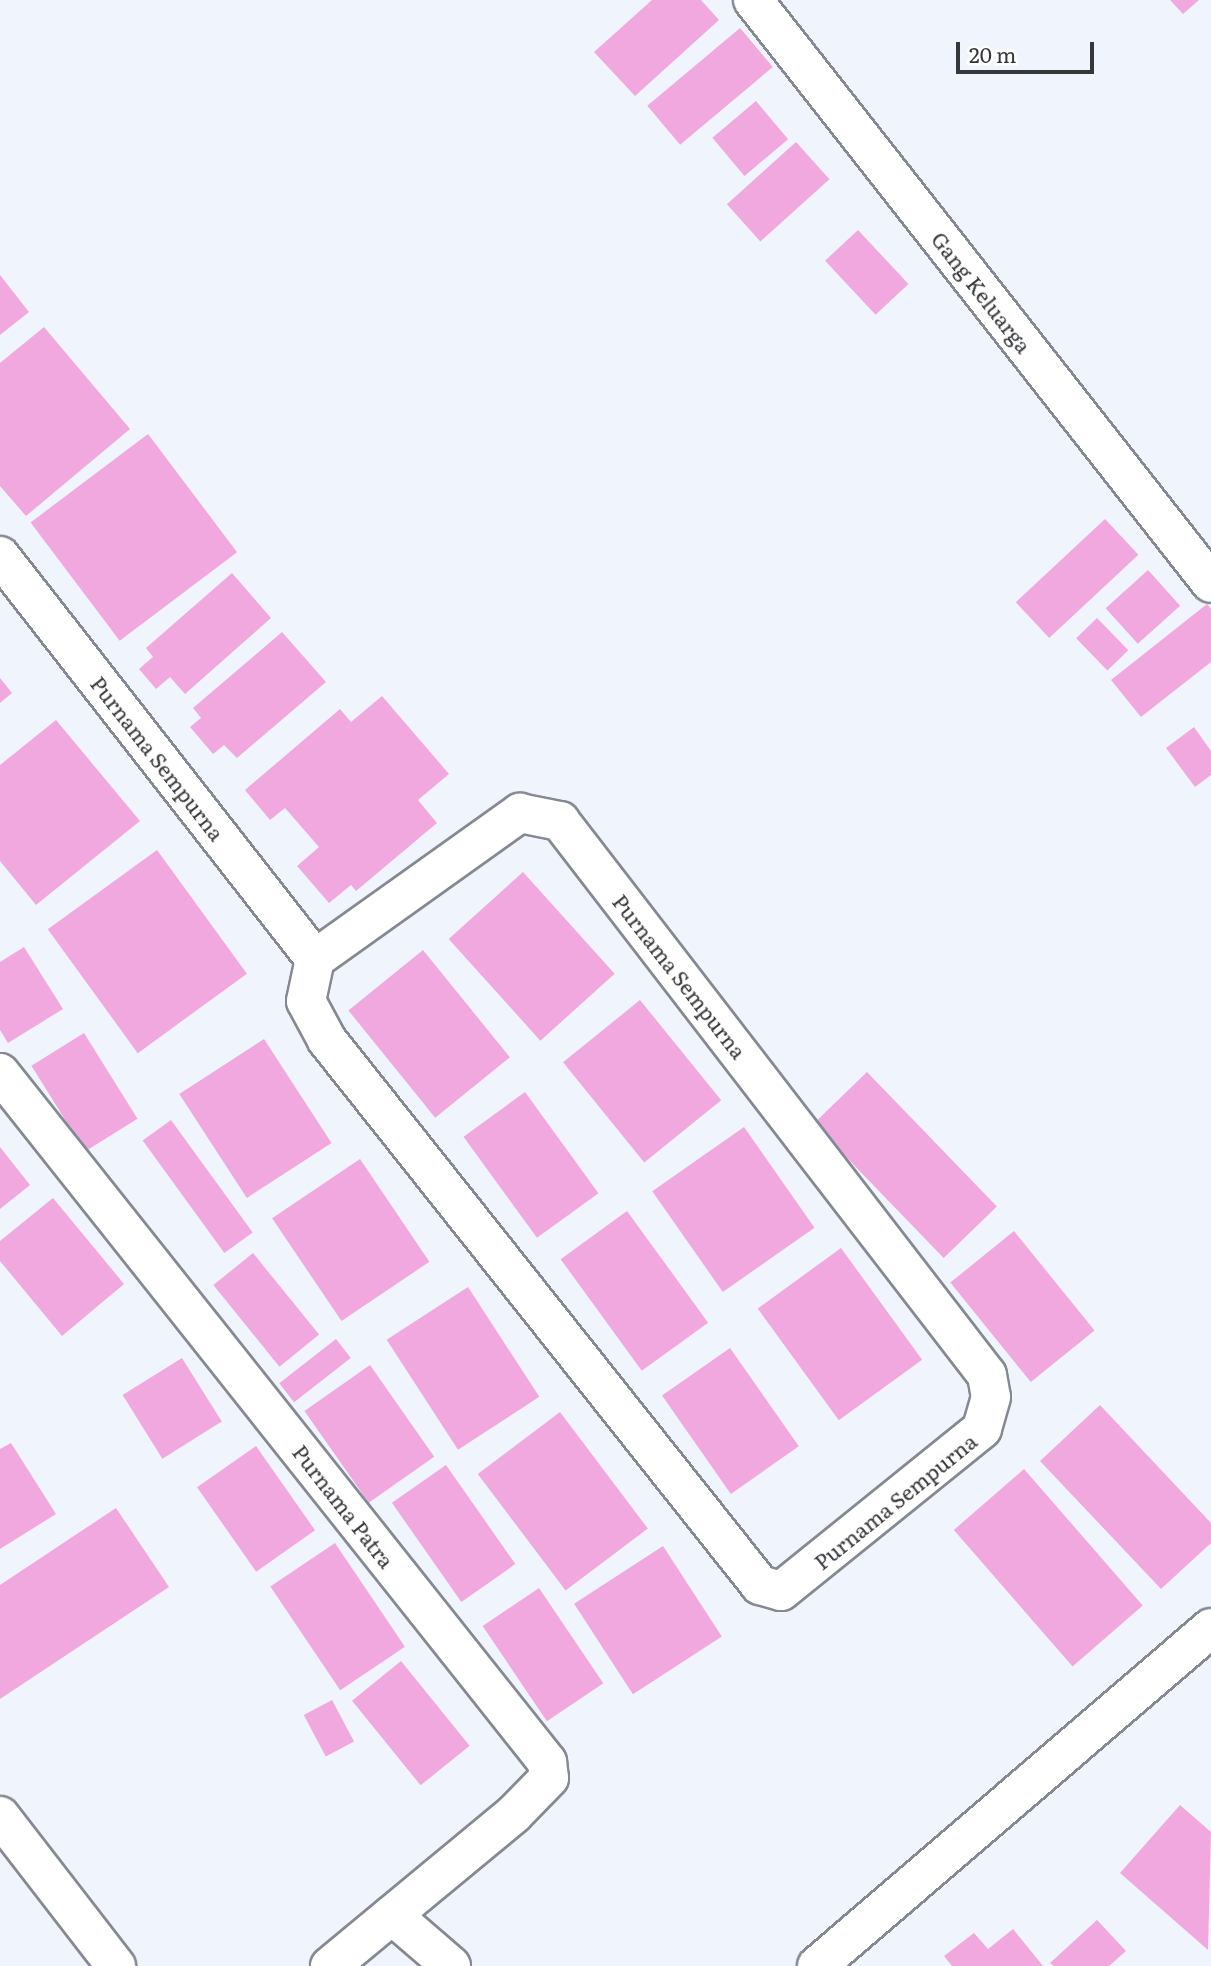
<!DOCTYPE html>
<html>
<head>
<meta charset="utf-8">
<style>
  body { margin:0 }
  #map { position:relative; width:1211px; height:1966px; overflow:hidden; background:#f0f4fd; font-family:Literata,serif }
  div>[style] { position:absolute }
  .building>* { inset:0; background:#f1a8df; transform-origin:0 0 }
  .roads { filter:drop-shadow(2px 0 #858992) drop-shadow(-2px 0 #858992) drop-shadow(0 2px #858992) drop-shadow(0 -2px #858992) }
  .minor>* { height:38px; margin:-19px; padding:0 19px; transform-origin:19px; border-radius:19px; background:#fff }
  span { translate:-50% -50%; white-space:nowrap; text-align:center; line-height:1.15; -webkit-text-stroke:5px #fff; paint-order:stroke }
  .street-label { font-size:21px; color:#35373a }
  .scale { position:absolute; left:956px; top:42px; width:138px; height:32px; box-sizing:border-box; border:4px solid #35373a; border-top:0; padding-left:9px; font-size:21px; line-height:24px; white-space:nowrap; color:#35373a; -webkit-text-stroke:5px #fff; paint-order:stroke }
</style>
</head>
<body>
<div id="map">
  <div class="building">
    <div style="clip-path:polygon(652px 0,701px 0,719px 20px,635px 96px,594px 52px)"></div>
    <div style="clip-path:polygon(1170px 0,1199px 0,1183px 14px)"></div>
    <div style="left:740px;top:28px;width:51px;height:121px;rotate:50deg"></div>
    <div style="left:756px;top:101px;width:50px;height:57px;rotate:50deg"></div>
    <div style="left:796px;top:142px;width:50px;height:93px;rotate:48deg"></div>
    <div style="left:858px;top:230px;width:74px;height:45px;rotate:47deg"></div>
    <div style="clip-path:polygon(0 275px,29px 312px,0 335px)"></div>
    <div style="clip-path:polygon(44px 327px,130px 429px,26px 516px,0 486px,0 363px)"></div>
    <div style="left:148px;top:434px;width:148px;height:147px;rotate:53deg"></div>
    <div style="left:1105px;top:519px;width:49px;height:122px;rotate:47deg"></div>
    <div style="left:1148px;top:570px;width:48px;height:57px;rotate:48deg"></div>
    <div style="clip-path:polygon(232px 573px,271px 618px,185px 694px,170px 677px,156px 689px,139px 669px,153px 657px,146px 648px)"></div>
    <div style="clip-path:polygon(1207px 604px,1211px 609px,1211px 662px,1141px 717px,1111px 680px)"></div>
    <div style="left:1097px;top:618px;width:45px;height:29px;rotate:46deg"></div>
    <div style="clip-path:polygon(282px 632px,326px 682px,237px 758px,224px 745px,213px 754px,190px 727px,201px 718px,193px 708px)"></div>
    <div style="clip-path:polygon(0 678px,12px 693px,0 703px)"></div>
    <div style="clip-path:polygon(382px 696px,449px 774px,418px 800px,437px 823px,356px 891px,351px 885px,329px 903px,297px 866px,319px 847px,285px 808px,270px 820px,245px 790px,340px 709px,351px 722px)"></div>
    <div style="clip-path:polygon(56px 720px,140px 821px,36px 905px,0 861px,0 765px)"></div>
    <div style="clip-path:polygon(1194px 727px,1211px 751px,1211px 775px,1195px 787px,1166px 748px)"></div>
    <div style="left:157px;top:850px;width:153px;height:135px;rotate:54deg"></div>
    <div style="left:523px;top:872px;width:137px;height:100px;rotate:48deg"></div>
    <div style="clip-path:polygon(24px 947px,63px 1009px,8px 1043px,0 1030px,0 962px)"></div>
    <div style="left:423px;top:950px;width:138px;height:96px;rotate:51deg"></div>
    <div style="left:640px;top:1000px;width:129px;height:99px;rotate:51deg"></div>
    <div style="left:84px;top:1033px;width:101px;height:62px;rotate:58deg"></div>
    <div style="left:264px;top:1039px;width:124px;height:101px;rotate:57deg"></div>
    <div style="left:867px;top:1072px;width:187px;height:74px;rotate:46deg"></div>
    <div style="left:525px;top:1092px;width:125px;height:76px;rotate:54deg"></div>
    <div style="left:171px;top:1120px;width:139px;height:35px;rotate:54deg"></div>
    <div style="left:744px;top:1127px;width:123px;height:112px;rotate:55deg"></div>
    <div style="clip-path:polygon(0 1147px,30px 1185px,0 1209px)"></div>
    <div style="left:360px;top:1159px;width:124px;height:106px;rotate:56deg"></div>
    <div style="clip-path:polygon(53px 1198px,124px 1284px,62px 1336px,0 1261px,0 1241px)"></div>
    <div style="left:627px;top:1211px;width:138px;height:82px;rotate:54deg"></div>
    <div style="left:1014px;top:1231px;width:128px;height:82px;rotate:51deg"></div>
    <div style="left:841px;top:1248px;width:138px;height:103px;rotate:54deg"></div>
    <div style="left:253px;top:1253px;width:105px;height:51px;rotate:51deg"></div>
    <div style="left:468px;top:1287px;width:131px;height:97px;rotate:57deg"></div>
    <div style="left:336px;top:1339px;width:24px;height:72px;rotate:52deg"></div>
    <div style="left:730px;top:1348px;width:120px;height:83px;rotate:55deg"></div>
    <div style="left:182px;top:1358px;width:75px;height:70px;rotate:58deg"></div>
    <div style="left:370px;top:1365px;width:112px;height:80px;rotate:55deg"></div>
    <div style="clip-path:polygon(1100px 1405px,1211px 1523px,1211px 1543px,1161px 1589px,1040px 1461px)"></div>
    <div style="left:560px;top:1412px;width:146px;height:103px;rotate:53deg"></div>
    <div style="clip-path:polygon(11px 1443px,56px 1514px,0 1549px,0 1449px)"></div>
    <div style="left:256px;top:1446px;width:103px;height:72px;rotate:55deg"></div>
    <div style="left:446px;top:1465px;width:121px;height:66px;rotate:55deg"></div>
    <div style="left:1024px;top:1469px;width:181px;height:93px;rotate:49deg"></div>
    <div style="clip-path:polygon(116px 1508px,169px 1587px,0 1699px,0 1585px)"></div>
    <div style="left:335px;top:1543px;width:125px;height:78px;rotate:56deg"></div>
    <div style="left:663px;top:1546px;width:108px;height:106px;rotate:57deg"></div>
    <div style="left:539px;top:1588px;width:115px;height:68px;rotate:56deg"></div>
    <div style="left:401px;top:1661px;width:109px;height:63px;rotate:51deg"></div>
    <div style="left:332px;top:1700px;width:47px;height:32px;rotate:62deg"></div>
    <div style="clip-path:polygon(1180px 1805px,1211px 1832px,1208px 1950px,1120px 1873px)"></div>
    <div style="clip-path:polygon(1097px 1920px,1126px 1951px,1109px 1966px,1054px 1966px,1050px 1963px)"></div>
    <div style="clip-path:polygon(1013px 1929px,1043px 1966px,952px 1966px,944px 1956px,974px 1933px,988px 1949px)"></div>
  </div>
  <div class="roads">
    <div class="minor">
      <div style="left:753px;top:0;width:741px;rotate:51.85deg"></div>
      <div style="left:0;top:556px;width:512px;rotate:51.99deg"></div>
      <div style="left:520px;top:813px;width:41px;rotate:11.3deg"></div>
      <div style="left:560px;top:821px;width:699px;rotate:52.38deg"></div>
      <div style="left:987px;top:1375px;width:22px;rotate:80deg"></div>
      <div style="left:991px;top:1397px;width:33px;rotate:106deg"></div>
      <div style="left:982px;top:1429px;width:258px;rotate:141.1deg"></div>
      <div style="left:781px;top:1591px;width:22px;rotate:-164deg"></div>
      <div style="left:760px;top:1585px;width:696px;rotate:-128.47deg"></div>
      <div style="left:327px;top:1040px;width:44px;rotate:-118.3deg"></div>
      <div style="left:306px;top:1001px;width:43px;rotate:-77.9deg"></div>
      <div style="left:315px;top:959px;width:252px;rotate:-35.5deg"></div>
      <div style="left:0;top:1073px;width:880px;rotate:51.55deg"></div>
      <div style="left:547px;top:1762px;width:16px;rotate:83deg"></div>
      <div style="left:549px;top:1778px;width:50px;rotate:134.2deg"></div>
      <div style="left:514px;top:1814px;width:239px;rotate:140.4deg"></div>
      <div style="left:0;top:1816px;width:190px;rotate:52.3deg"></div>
      <div style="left:392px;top:1915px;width:78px;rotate:40.8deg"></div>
      <div style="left:817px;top:1966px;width:519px;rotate:-40.63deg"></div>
    </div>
  </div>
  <div class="street-label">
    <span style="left:982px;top:292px;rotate:52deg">Gang Keluarga</span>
    <span style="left:158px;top:758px;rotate:52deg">Purnama Sempurna</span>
    <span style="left:680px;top:976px;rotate:52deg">Purnama Sempurna</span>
    <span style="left:895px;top:1501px;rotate:-39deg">Purnama Sempurna</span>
    <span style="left:344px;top:1506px;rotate:52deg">Purnama Patra</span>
  </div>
  <div class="scale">20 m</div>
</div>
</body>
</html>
